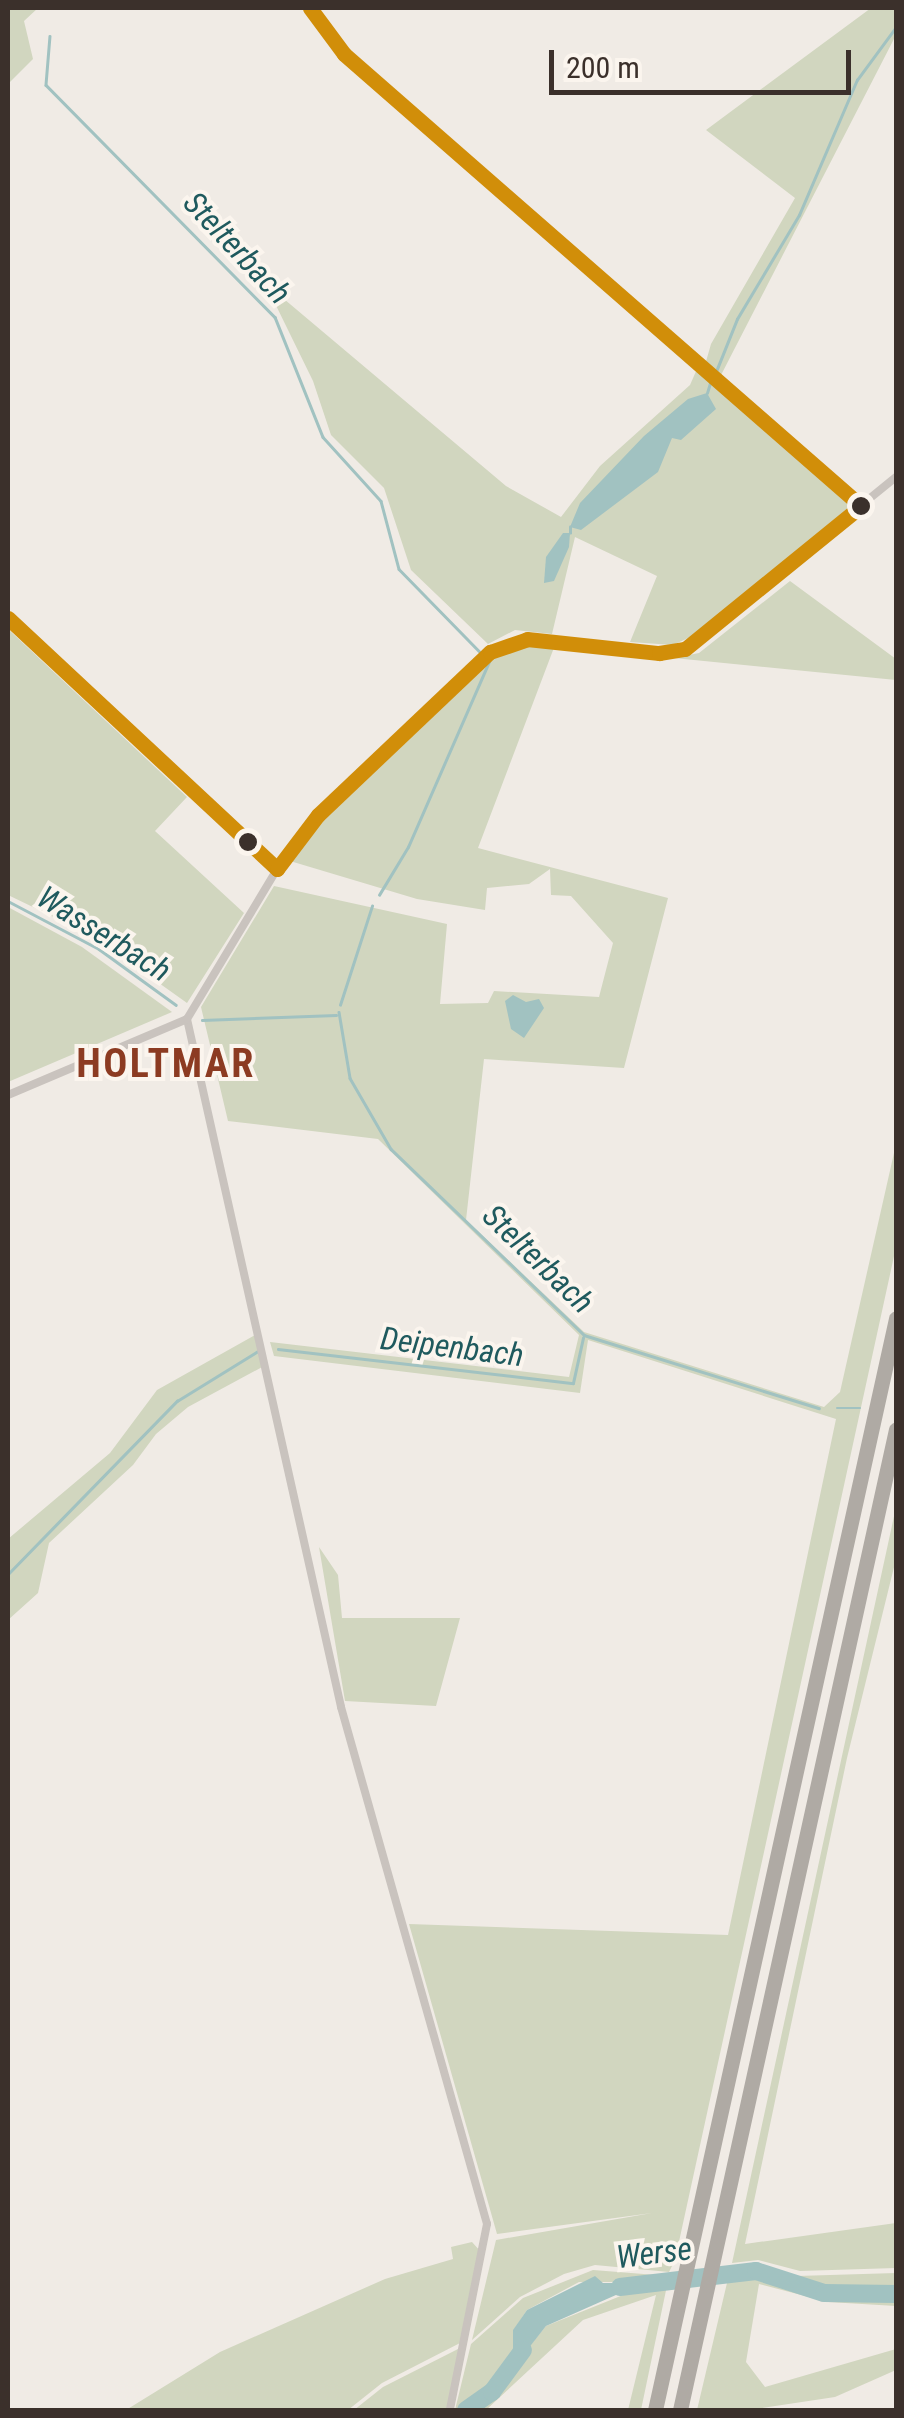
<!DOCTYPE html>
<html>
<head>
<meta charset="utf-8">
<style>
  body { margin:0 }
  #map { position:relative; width:904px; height:2418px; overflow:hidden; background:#f0ebe5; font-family:"Roboto Condensed",sans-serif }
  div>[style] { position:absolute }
  .green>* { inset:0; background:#d1d6bf }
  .water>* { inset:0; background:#a1c2c1 }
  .stream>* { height:2.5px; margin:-1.25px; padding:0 1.25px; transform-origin:1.25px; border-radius:1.25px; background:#a1c2c1 }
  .river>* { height:18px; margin:-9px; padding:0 9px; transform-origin:9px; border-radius:9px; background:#a1c2c1 }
  .minor>* { height:8px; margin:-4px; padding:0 4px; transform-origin:4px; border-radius:4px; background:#c9c3be }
  .motorway>* { height:15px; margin:-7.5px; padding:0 7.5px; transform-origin:7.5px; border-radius:7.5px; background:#afaaa4 }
  .bus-1>* { height:15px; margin:-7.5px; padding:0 7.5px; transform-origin:7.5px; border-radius:7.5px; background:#d18e09 }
  .dots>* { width:28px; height:28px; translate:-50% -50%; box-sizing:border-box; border:5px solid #fbf5ee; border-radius:50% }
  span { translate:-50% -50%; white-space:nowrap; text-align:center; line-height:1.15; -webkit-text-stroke:8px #fbf5ee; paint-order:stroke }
  .water-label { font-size:32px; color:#1f5a5e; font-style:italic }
  .district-label { font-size:40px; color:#8c3b22; font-weight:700; letter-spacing:2.5px }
  .frame { position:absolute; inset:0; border:10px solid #3b302b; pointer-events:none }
  .scale { position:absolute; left:549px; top:50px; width:302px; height:45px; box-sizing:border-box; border:5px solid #3b302b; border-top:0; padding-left:12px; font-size:30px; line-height:35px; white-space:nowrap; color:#3b302b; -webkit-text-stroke:8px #fbf5ee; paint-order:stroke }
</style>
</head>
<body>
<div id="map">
  <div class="green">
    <div style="clip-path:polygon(8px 8px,38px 8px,24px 21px,33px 59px,8px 84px)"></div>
    <div style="clip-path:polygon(871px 8px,896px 8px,896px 35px,719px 379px,705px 365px,711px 344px,795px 198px,706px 130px)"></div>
    <div style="clip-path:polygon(265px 283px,506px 486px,561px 517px,600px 466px,690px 385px,697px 369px,852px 506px,699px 633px,673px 645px,630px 642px,657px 576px,575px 537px,552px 634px,515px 630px,488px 644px,411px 570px,384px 488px,331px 435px,313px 381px)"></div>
    <div style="clip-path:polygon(790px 581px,896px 659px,896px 680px,674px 658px,699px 653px)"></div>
    <div style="clip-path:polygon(8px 629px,187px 797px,155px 831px,244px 913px,187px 1003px,93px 936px,8px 895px)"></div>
    <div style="clip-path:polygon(521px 642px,555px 645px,478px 848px,668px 898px,624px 1068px,484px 1059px,466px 1220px,584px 1332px,824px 1407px,840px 1392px,896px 1144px,896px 1247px,675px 2260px,669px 2272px,595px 2265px,564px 2274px,520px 2297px,472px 2340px,496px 2240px,652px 2213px,497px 2234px,409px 1924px,728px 1935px,836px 1419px,588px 1340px,580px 1393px,274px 1356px,270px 1342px,569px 1377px,579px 1335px,378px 1139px,228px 1121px,201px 1007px,274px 886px,447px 924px,440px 1004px,488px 1003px,494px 991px,599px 997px,613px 943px,571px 896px,551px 895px,550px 869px,529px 884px,487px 888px,485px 910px,417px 899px,290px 861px,318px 820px,439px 703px,493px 655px)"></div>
    <div style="clip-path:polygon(8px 907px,82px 947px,172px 1012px,8px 1082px)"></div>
    <div style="clip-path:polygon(257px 1334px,264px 1366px,188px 1407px,156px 1434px,133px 1465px,49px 1543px,38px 1593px,8px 1620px,8px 1539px,110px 1453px,157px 1390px)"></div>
    <div style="clip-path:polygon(896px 1507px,896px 1559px,847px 1758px,745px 2244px,896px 2223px,896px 2268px,800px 2271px,758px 2260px,732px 2263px)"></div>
    <div style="clip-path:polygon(319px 1547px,338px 1575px,342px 1618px,460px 1618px,436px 1706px,345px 1701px)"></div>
    <div style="clip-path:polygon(472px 2242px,481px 2252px,462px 2342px,382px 2383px,348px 2410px,126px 2410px,220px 2352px,385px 2279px,453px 2259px,451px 2247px)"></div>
    <div style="clip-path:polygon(757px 2264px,797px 2276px,896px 2273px,896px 2306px,828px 2302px,759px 2284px,746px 2362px,765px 2387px,896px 2349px,896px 2370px,835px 2397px,749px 2410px,697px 2410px,731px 2266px)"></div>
    <div style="clip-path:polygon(evenodd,593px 2270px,669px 2276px,641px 2410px,628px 2410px,656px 2295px,583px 2320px,486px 2410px,455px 2410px,471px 2344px,523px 2298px,593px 2270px,579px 2282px,638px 2282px,638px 2289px,546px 2326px,513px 2366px,513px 2331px,527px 2310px,579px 2282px)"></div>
    <div style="clip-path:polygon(460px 2348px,447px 2410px,354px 2410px,383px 2387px)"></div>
  </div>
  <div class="water">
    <div style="clip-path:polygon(707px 393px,716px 409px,681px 440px,672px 438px,658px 472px,581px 530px,570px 527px,580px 503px,644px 436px,688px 399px)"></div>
    <div style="clip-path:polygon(563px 533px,570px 533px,569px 547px,554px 581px,544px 583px,546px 557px)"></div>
    <div style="clip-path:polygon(513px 995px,526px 1002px,539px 999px,544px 1008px,524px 1038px,511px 1029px,505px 1001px)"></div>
    <div style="clip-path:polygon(595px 2276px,603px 2283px,643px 2283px,546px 2326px,513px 2368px,513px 2330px,527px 2310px)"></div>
  </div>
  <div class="stream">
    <div style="left:50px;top:36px;width:49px;rotate:94.7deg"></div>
    <div style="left:46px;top:85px;width:326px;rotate:45.4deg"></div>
    <div style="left:275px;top:317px;width:129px;rotate:68.2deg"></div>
    <div style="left:323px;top:437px;width:86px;rotate:47.8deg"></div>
    <div style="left:381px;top:501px;width:70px;rotate:75.2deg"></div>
    <div style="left:399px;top:569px;width:117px;rotate:45.7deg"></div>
    <div style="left:715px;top:374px;width:59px;rotate:-68.2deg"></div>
    <div style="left:737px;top:319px;width:121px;rotate:-59.2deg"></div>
    <div style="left:799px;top:215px;width:147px;rotate:-66.8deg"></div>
    <div style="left:857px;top:80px;width:66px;rotate:-53.7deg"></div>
    <div style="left:707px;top:393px;width:10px;rotate:-73deg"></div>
    <div style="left:570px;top:533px;width:6px;rotate:-90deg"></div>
    <div style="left:379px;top:895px;width:56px;rotate:-58.9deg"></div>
    <div style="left:408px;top:847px;width:202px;rotate:-66.4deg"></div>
    <div style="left:8px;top:901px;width:103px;rotate:27.8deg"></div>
    <div style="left:99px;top:949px;width:95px;rotate:36deg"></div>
    <div style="left:340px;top:1005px;width:104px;rotate:-72.1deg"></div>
    <div style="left:339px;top:1012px;width:67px;rotate:80.5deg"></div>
    <div style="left:350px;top:1078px;width:82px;rotate:60deg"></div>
    <div style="left:391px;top:1149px;width:268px;rotate:43.9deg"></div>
    <div style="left:584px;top:1335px;width:246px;rotate:17.3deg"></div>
    <div style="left:202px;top:1020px;width:134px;rotate:-2.1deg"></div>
    <div style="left:278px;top:1349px;width:297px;rotate:6.6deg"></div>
    <div style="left:573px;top:1383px;width:46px;rotate:-77.5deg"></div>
    <div style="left:837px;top:1408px;width:23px"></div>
    <div style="left:8px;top:1574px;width:242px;rotate:-45.7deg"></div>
    <div style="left:177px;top:1401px;width:95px;rotate:-31.7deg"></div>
  </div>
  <div class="river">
    <div style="left:620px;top:2287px;width:137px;rotate:-6.7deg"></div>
    <div style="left:756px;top:2271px;width:71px;rotate:17.9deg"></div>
    <div style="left:824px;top:2293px;width:72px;rotate:0.8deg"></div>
    <div style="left:466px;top:2410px;width:32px;rotate:-35deg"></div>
    <div style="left:492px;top:2392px;width:52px;rotate:-53.6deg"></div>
  </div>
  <div class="minor">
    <div style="left:310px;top:8px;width:57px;rotate:53.5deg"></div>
    <div style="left:344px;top:54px;width:687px;rotate:41.16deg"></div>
    <div style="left:8px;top:618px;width:368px;rotate:43deg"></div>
    <div style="left:187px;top:1019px;width:705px;rotate:77.38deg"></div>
    <div style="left:341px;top:1707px;width:537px;rotate:74.23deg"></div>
    <div style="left:487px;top:2224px;width:190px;rotate:101.3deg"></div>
    <div style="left:8px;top:1095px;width:194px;rotate:-23deg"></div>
    <div style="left:187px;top:1019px;width:175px;rotate:-59deg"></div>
    <div style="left:277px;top:869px;width:68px;rotate:-52.8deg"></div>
    <div style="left:318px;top:815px;width:237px;rotate:-43.5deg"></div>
    <div style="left:490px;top:652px;width:39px;rotate:-19deg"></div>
    <div style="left:527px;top:639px;width:133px;rotate:6.1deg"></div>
    <div style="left:659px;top:653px;width:26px;rotate:-9deg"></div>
    <div style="left:685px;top:649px;width:272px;rotate:-39.2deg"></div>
  </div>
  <div class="motorway">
    <div style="left:655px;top:2410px;width:1118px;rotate:-77.55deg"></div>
    <div style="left:680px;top:2410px;width:1004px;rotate:-77.58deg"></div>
  </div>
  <div class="bus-1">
    <div style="left:310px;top:8px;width:57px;rotate:53.5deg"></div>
    <div style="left:344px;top:54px;width:687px;rotate:41.16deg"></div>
    <div style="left:8px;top:618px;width:368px;rotate:43deg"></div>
    <div style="left:277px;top:869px;width:68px;rotate:-52.8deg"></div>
    <div style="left:318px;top:815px;width:237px;rotate:-43.5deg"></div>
    <div style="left:490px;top:652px;width:39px;rotate:-19deg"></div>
    <div style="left:527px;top:639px;width:133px;rotate:6.1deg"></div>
    <div style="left:659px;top:653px;width:26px;rotate:-9deg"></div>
    <div style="left:685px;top:649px;width:227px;rotate:-39.1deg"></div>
  </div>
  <div class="dots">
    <div style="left:861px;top:506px;background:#3b302b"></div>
    <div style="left:248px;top:842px;background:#3b302b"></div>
  </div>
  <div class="water-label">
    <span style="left:237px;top:248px;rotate:47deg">Stelterbach</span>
    <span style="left:104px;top:934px;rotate:32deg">Wasserbach</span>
    <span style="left:538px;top:1259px;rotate:44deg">Stelterbach</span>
    <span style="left:452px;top:1347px;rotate:7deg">Deipenbach</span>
    <span style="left:654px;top:2253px;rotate:-7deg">Werse</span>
  </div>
  <div class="district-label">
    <span style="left:166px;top:1064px">HOLTMAR</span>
  </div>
  <div class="frame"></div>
  <div class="scale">200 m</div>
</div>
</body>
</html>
